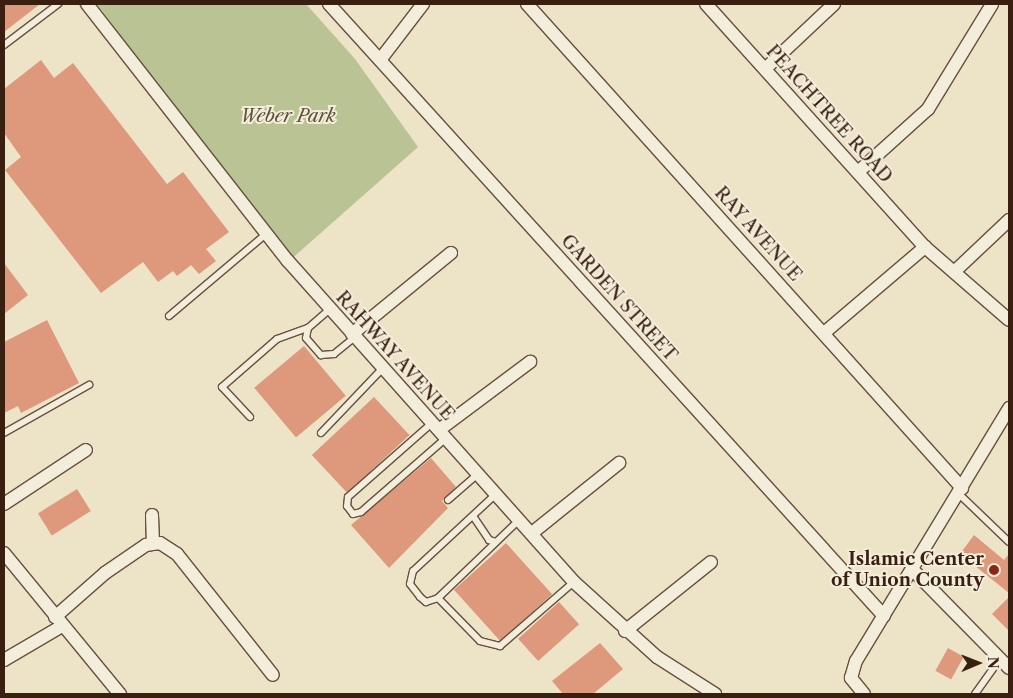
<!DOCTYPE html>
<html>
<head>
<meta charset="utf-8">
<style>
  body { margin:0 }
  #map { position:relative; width:1013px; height:698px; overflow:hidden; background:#ede3c7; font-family:"Libre Caslon Text",serif }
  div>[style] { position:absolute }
  .green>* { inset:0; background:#bac394 }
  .building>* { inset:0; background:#de997c; transform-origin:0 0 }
  .roads { filter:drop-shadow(1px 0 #66503e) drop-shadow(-1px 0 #66503e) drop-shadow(0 1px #66503e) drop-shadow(0 -1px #66503e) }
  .service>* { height:6px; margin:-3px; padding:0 3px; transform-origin:3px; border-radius:3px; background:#f3eddb }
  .minor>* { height:12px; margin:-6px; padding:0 6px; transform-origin:6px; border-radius:6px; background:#f3eddb }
  .dots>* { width:14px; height:14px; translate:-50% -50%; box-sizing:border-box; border:2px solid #f3eddb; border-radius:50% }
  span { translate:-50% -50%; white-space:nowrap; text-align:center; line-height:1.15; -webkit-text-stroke:4px #f3eddb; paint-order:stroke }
  .street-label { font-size:18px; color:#391f10 }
  .park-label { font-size:18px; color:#605038; font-style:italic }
  .poi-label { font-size:18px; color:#391f10; font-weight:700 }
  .right { translate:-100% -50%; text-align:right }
  .frame { position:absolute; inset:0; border:5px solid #391f10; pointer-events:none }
  .north { position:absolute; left:953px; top:638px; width:50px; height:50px; -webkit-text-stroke:4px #f3eddb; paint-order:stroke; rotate:89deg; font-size:14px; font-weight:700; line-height:20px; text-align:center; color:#391f10 }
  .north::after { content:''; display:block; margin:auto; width:18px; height:22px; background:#391f10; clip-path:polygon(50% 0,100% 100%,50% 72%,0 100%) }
</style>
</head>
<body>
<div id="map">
  <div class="green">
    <div style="clip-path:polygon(97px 4px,306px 4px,355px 59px,418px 147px,288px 262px)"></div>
  </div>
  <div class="building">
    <div style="clip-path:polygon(4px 4px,40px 4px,4px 32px)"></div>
    <div style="clip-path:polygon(41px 60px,54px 78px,73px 63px,167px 184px,183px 172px,229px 232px,206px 249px,216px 261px,199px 274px,191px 265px,177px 276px,173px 271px,158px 282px,143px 262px,101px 293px,5px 170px,21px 157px,4px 133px,4px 89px)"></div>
    <div style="clip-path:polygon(4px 263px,28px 295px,4px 314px)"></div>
    <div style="clip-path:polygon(47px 320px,79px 383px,21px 413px,18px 406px,4px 413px,4px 342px)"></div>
    <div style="left:304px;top:346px;width:65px;height:65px;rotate:50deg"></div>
    <div style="left:374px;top:397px;width:52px;height:85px;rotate:47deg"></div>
    <div style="clip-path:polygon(431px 458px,456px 487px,442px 501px,448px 508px,389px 568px,351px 525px)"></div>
    <div style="left:77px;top:489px;width:26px;height:46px;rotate:58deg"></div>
    <div style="clip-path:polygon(974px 535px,1004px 560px,1009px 554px,1009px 593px,960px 554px)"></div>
    <div style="left:506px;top:543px;width:69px;height:70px;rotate:48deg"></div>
    <div style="clip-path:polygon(1009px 597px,1009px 631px,992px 614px)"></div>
    <div style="left:559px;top:602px;width:30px;height:55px;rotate:48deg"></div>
    <div style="clip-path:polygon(600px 643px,623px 669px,593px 694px,563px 694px,552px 681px)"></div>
    <div style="left:948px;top:648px;width:18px;height:26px;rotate:29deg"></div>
  </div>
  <div class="roads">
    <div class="service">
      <div style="left:4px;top:45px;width:68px;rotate:-37.2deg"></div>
      <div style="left:330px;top:309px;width:29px;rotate:139deg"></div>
      <div style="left:308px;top:328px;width:10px;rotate:101deg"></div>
      <div style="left:306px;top:338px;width:23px;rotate:49deg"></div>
      <div style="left:321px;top:355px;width:13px;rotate:-4deg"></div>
      <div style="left:334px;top:354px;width:27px;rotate:-39deg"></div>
      <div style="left:169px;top:316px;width:127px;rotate:-40.2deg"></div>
      <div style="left:250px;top:417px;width:41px;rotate:-133deg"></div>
      <div style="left:222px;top:387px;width:73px;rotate:-41.1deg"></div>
      <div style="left:277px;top:339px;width:33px;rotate:-20deg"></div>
      <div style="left:432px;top:423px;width:112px;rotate:138.6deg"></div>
      <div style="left:348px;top:497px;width:9px;rotate:96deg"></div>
      <div style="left:347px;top:506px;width:10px;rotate:53deg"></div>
      <div style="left:353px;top:514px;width:8px;rotate:-14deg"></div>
      <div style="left:361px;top:512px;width:113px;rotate:-41deg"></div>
      <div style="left:4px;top:433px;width:98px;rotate:-29.5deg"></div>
      <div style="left:321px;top:433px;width:90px;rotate:-46.4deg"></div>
      <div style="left:496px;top:494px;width:113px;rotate:137.1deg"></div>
      <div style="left:413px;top:571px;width:13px;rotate:103deg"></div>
      <div style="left:410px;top:584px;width:16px;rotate:52deg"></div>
      <div style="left:420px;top:597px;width:8px;rotate:40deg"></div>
      <div style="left:426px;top:602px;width:13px;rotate:-18deg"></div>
      <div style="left:438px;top:598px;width:112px;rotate:-43.9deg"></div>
      <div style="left:959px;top:494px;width:69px;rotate:43.8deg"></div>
      <div style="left:448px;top:500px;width:40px;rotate:-41deg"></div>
      <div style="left:473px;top:516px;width:29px;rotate:56deg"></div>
      <div style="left:489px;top:540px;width:7px;rotate:16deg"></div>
      <div style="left:438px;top:598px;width:60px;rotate:45.7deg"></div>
      <div style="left:480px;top:641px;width:21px;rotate:14deg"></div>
      <div style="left:500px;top:646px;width:98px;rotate:-40.9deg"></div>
      <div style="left:975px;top:694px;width:43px;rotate:-54.5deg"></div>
    </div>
    <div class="minor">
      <div style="left:87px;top:4px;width:326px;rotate:52deg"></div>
      <div style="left:288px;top:261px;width:430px;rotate:48.3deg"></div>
      <div style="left:574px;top:582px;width:112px;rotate:42.1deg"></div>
      <div style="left:657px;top:657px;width:69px;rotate:32.5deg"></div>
      <div style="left:329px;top:4px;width:826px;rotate:47.8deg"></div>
      <div style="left:527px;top:4px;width:651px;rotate:48.05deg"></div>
      <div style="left:706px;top:4px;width:327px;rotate:48deg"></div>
      <div style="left:925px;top:247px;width:111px;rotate:41deg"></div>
      <div style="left:380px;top:60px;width:71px;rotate:-52.5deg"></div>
      <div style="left:765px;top:69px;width:95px;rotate:-43.3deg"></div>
      <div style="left:858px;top:172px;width:94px;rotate:-42deg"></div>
      <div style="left:928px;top:109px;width:123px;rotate:-58.6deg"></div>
      <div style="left:954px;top:272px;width:76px;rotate:-43.4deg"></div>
      <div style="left:824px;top:333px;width:133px;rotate:-40.4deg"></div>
      <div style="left:352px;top:334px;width:128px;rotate:-39.3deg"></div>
      <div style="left:439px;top:430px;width:114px;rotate:-36.8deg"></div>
      <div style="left:4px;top:504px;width:98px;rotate:-33.4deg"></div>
      <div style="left:152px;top:515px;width:28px;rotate:88deg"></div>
      <div style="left:532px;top:533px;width:112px;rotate:-38.8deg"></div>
      <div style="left:4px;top:553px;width:183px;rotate:50.6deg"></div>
      <div style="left:913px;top:570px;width:137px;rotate:45.6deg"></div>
      <div style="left:55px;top:617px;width:67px;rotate:-41.3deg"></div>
      <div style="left:105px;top:573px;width:50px;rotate:-34.3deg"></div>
      <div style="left:146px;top:545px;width:14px;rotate:-8deg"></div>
      <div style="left:160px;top:543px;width:20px;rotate:33deg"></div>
      <div style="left:177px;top:554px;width:154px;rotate:51.6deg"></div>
      <div style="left:625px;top:631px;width:110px;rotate:-38.7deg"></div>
      <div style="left:4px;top:660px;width:67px;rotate:-30.4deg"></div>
      <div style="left:864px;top:694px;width:21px;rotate:-129deg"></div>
      <div style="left:851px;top:678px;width:18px;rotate:-74deg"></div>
      <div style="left:856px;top:661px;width:296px;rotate:-58.8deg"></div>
    </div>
  </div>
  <div class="dots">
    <div style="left:994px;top:570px;background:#8f2418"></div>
  </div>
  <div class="street-label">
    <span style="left:829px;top:114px;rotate:48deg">PEACHTREE ROAD</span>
    <span style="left:758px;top:234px;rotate:48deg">RAY AVENUE</span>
    <span style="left:619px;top:298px;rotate:48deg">GARDEN STREET</span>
    <span style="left:395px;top:356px;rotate:48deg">RAHWAY AVENUE</span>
  </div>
  <div class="park-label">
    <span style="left:288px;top:116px">Weber Park</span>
  </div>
  <div class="poi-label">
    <span class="right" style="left:984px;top:570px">Islamic Center<br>of Union County</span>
  </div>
  <div class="frame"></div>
  <div class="north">N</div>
</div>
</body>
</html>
